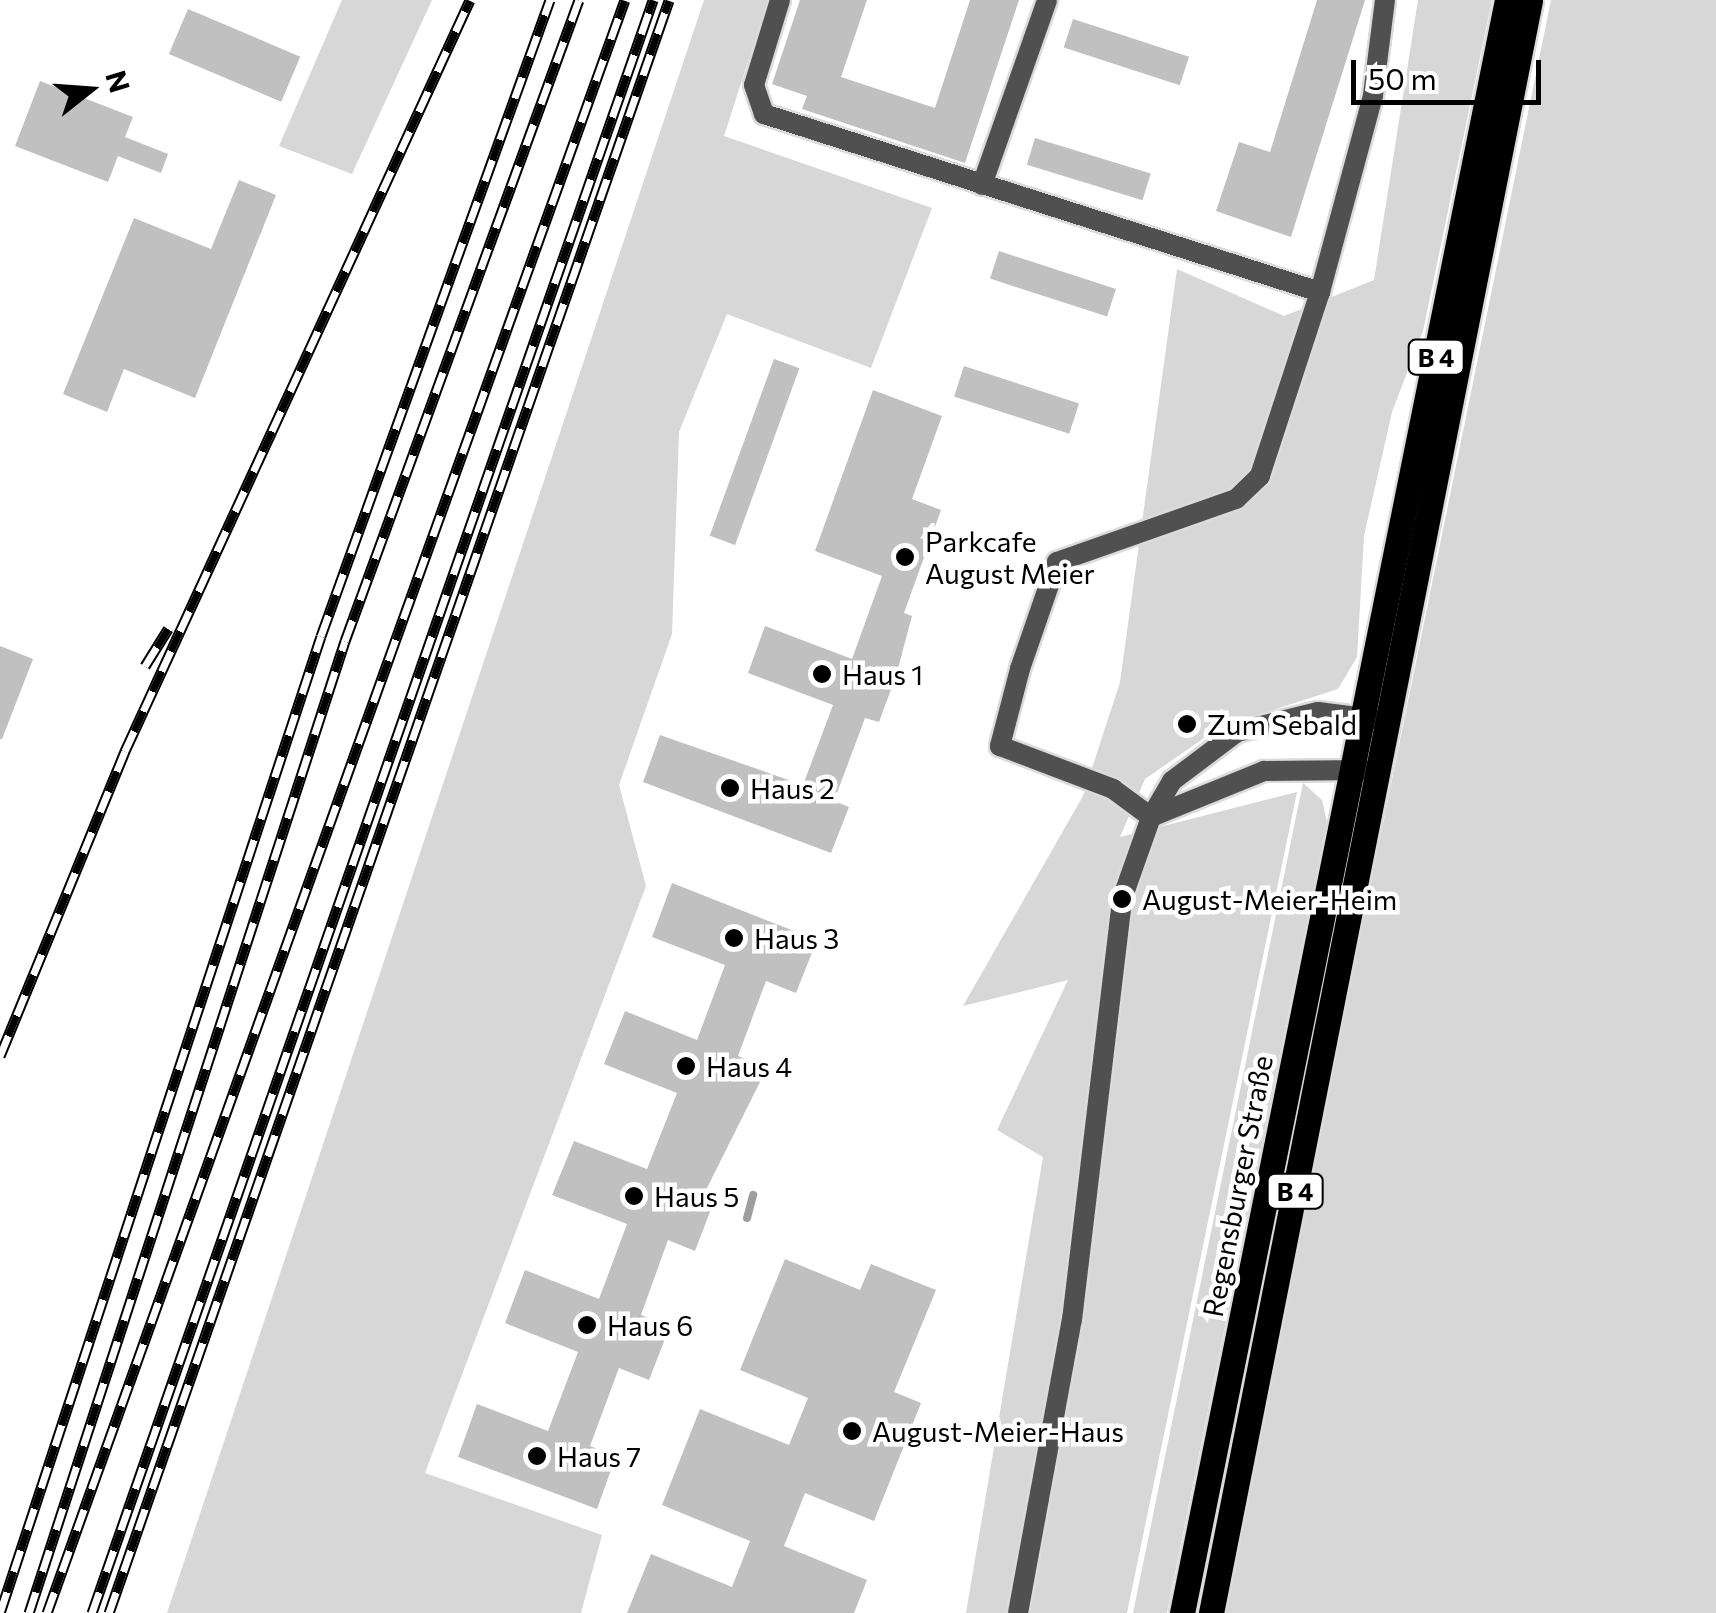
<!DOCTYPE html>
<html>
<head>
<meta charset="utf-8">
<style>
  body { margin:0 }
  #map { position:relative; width:1716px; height:1613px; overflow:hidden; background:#fff; font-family:Commissioner,sans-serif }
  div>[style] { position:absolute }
  .green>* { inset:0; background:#d7d7d7 }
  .stream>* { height:8px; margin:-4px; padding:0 4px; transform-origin:4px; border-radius:4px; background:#9e9e9e }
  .building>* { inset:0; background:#c0c0c0; transform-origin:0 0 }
  .roads { filter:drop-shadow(2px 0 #dbdbdb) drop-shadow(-2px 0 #dbdbdb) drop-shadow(0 2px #dbdbdb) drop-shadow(0 -2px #dbdbdb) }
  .street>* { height:20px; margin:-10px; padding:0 10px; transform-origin:10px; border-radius:10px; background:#505050 }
  .primary>* { height:25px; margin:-12.5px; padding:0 12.5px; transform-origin:12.5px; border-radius:12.5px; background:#000 }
  .rail>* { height:11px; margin-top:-5.5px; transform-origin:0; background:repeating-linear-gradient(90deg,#fff 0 22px,#000 0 44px); box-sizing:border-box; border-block:2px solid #000 }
  .dots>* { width:28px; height:28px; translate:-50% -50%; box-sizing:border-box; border:5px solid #fff; border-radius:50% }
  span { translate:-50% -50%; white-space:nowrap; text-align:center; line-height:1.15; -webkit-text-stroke:9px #fff; paint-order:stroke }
  .shield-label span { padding:2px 8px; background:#fff; border:2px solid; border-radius:8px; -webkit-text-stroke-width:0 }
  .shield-label { font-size:25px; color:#000; font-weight:700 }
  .poi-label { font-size:28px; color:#000 }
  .left { translate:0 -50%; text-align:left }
  .street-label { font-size:28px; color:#000 }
  .north { position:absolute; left:40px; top:40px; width:100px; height:100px; -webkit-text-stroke:8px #fff; paint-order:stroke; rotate:73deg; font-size:28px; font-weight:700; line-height:40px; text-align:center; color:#000 }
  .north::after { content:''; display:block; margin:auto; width:35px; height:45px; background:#000; clip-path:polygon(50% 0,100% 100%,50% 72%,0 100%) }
  .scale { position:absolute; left:1351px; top:60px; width:190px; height:45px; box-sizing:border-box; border:5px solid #000; border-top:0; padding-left:12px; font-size:30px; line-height:35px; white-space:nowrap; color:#000; -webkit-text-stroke:8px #fff; paint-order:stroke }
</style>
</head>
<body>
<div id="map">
  <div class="green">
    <div style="clip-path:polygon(342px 0,432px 0,352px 174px,279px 146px)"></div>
    <div style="clip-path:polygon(704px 0,768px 0,724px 136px,932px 208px,871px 368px,727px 314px,679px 432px,672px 634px,619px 785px,646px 886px,425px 1473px,602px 1535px,581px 1613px,167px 1613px)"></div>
    <div style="clip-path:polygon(1418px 0,1492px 0,1423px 331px,1392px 412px,1364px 536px,1357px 657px,1338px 689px,1220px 727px,1145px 779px,1120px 837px,1297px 792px,1127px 1613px,966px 1613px,1043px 1157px,997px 1130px,1068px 980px,963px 1006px,1083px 796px,1120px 682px,1177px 269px,1284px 316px,1374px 280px)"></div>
    <div style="clip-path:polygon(1551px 0,1716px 0,1716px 1613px,1222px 1613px)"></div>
    <div style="clip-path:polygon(1303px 783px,1322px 800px,1327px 822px,1167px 1613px,1133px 1613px)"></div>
  </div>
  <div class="stream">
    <div style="left:747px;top:1218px;width:24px;rotate:-75deg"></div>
  </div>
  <div class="building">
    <div style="clip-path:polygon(800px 0,867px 0,841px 77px,935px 108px,970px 0,1019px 0,965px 163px,802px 109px,807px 96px,772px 84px)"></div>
    <div style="clip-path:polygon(1317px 0,1365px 0,1291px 237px,1216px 211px,1239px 142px,1270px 152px)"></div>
    <div style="left:188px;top:9px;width:122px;height:49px;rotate:23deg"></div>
    <div style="left:1073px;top:19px;width:122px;height:30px;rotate:18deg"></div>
    <div style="clip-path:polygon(40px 81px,133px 117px,125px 137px,168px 154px,161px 173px,118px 156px,108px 182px,15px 146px)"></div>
    <div style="left:1035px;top:138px;width:121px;height:28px;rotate:17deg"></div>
    <div style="clip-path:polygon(239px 180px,276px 195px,195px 398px,124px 369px,107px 412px,63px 394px,134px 218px,211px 249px)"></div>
    <div style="left:999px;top:251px;width:123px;height:29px;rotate:18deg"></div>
    <div style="left:774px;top:359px;width:27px;height:188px;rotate:20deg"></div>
    <div style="left:964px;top:366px;width:121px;height:32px;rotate:18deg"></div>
    <div style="clip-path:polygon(873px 390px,942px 416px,912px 499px,941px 510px,904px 613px,912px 616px,896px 676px,879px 722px,865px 718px,834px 801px,849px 807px,831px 853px,643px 782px,660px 735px,803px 785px,833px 705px,748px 673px,765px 626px,852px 659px,882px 576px,815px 551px)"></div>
    <div style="clip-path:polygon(0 646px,33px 659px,2px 739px,0 739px)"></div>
    <div style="clip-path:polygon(672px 883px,817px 940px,796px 993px,766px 981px,738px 1056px,767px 1068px,705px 1192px,716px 1196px,695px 1251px,668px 1240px,641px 1315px,670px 1326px,649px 1380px,619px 1368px,590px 1446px,616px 1456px,597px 1509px,458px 1457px,477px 1404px,548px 1431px,578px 1352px,505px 1323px,525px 1270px,599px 1299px,627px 1224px,552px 1195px,574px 1141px,647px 1169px,677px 1093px,604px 1064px,625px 1011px,697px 1040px,725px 965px,652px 937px)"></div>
    <div style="clip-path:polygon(785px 1259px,860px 1290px,871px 1264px,936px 1290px,894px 1392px,921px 1403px,874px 1521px,805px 1493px,784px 1546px,867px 1580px,854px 1613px,627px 1613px,651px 1554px,732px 1587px,750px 1541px,662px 1505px,700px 1409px,789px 1445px,808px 1398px,740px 1370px)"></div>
  </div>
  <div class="roads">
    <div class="street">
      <div style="left:780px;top:0;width:89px;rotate:107deg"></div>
      <div style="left:754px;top:85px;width:31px;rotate:71deg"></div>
      <div style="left:764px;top:114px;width:584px;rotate:17.75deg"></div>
      <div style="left:1320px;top:292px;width:194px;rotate:108.1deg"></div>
      <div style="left:1260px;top:476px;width:33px;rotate:136deg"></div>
      <div style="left:1236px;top:499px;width:190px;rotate:160.6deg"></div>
      <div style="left:1057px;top:562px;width:113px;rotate:109.1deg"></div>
      <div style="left:1020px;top:669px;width:80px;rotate:104.6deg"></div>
      <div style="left:1000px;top:746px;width:121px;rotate:20.8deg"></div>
      <div style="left:1113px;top:789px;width:47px;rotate:36.4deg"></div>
      <div style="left:982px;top:185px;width:196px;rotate:-70.6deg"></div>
      <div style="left:1320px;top:292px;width:204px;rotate:-74.9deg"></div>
      <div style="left:1373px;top:95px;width:96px;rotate:-82.8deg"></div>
      <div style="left:1151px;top:817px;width:122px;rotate:-22.2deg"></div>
      <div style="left:1264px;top:771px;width:100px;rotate:-0.6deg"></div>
      <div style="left:1018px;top:1613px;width:298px;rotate:-79.6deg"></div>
      <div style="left:1072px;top:1320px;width:424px;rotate:-83.2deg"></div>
      <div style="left:1122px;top:899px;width:87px;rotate:-70.5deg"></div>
      <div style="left:1151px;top:817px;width:42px;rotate:-59.7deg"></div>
      <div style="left:1172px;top:781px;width:81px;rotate:-37deg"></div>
      <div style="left:1237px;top:732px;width:83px;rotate:-13.9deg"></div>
      <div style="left:1318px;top:712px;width:55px;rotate:7.3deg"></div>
    </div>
    <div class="primary">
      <div style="left:1182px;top:1613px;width:1645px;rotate:-78.61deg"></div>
      <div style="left:1211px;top:1613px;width:1644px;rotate:-78.81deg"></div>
    </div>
  </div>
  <div class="rail">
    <div style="left:145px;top:666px;width:44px;rotate:-58.1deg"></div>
    <div style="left:0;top:1056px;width:330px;rotate:-67.7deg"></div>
    <div style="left:125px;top:751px;width:826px;rotate:-65.33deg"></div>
    <div style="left:0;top:1613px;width:1028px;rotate:-71.81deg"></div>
    <div style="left:321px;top:636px;width:676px;rotate:-70.2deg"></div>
    <div style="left:29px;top:1613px;width:1022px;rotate:-71.99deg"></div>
    <div style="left:345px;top:641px;width:682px;rotate:-69.95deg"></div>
    <div style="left:47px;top:1613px;width:1713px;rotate:-70.29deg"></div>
    <div style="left:92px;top:1613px;width:1708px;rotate:-70.82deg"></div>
    <div style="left:109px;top:1613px;width:1707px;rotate:-70.85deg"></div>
  </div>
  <div class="dots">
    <div style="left:905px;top:557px;background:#000"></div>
    <div style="left:822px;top:674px;background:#000"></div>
    <div style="left:1187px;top:724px;background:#000"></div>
    <div style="left:730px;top:788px;background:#000"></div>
    <div style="left:1122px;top:899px;background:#000"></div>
    <div style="left:734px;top:938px;background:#000"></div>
    <div style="left:686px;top:1066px;background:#000"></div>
    <div style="left:634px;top:1196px;background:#000"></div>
    <div style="left:587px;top:1325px;background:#000"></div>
    <div style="left:852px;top:1431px;background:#000"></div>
    <div style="left:537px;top:1456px;background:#000"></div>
  </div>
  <div class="shield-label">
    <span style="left:1436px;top:357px">B 4</span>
    <span style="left:1295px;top:1191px">B 4</span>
  </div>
  <div class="poi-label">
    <span class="left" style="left:925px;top:557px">Parkcafe<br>August Meier</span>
    <span class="left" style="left:842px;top:674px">Haus 1</span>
    <span class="left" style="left:1207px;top:724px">Zum Sebald</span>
    <span class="left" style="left:750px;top:788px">Haus 2</span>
    <span class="left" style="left:1142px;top:899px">August-Meier-Heim</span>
    <span class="left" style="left:754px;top:938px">Haus 3</span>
    <span class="left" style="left:706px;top:1066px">Haus 4</span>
    <span class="left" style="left:654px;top:1196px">Haus 5</span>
    <span class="left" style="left:607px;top:1325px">Haus 6</span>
    <span class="left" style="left:872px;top:1431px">August-Meier-Haus</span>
    <span class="left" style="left:557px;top:1456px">Haus 7</span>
  </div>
  <div class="street-label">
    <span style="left:1237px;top:1186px;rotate:-79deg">Regensburger Straße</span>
  </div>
  <div class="north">N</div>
  <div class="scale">50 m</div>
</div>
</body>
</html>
